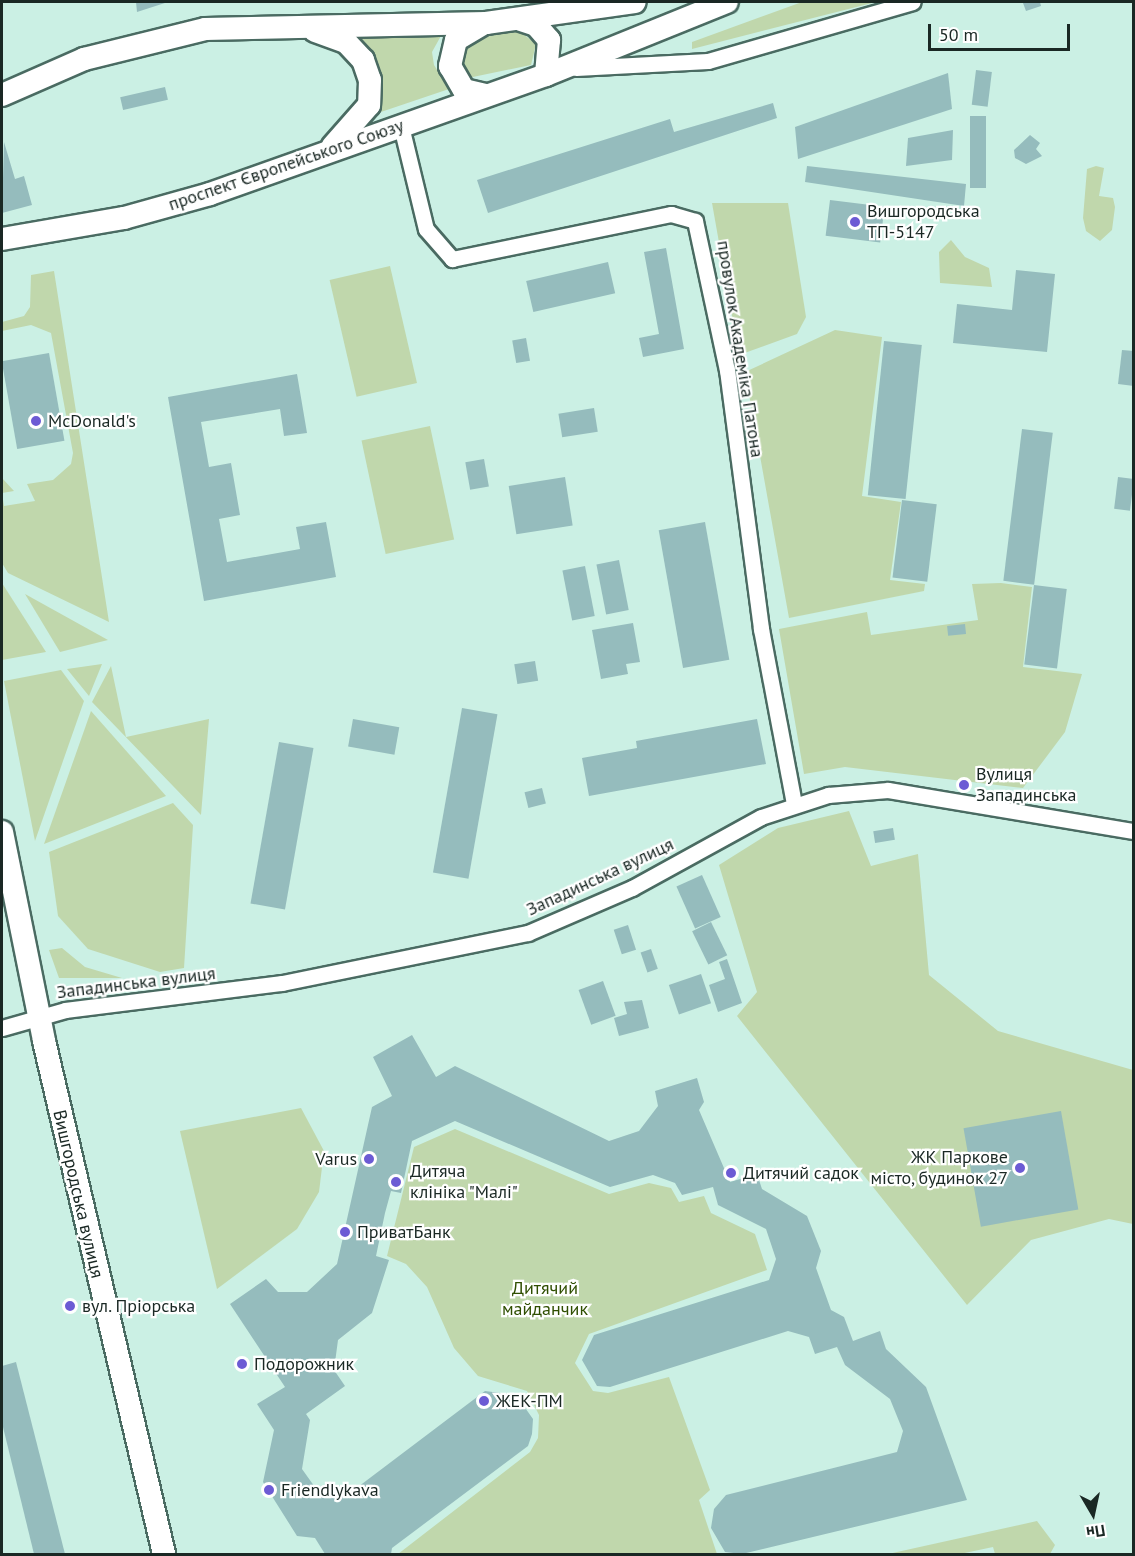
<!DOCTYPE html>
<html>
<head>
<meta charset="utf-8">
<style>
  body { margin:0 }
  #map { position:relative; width:1135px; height:1556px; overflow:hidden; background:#cbf0e4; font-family:"PT Sans",sans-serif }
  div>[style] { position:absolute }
  .green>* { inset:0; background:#c0d7ac; transform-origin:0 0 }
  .building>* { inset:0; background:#95bcbd; transform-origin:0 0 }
  .roads { filter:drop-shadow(2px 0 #4a6b62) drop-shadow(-2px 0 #4a6b62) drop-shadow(0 2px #4a6b62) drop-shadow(0 -2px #4a6b62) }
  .minor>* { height:15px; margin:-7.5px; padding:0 7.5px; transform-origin:7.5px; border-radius:7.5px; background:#fff }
  .secondary>* { height:22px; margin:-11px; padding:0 11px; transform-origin:11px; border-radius:11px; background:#fff }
  .dots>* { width:16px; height:16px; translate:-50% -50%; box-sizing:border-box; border:3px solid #fff; border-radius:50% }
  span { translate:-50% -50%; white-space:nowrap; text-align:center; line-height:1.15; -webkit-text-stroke:4.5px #fff; paint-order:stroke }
  .street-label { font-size:18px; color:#1a2824 }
  .poi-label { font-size:18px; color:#1a2824 }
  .left { translate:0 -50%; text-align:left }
  .right { translate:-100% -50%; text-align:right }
  .park-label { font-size:18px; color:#2f4e00 }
  .frame { position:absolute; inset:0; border:3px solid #1a2824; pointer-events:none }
  .north { position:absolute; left:1063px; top:1484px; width:60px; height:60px; -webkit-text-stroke:4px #fff; paint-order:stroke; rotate:171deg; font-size:16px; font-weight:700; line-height:24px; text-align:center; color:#1a2824 }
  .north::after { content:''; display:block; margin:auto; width:21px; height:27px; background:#1a2824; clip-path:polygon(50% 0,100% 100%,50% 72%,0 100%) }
  .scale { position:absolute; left:928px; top:24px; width:142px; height:27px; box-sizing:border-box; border:3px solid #1a2824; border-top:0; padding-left:8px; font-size:18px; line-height:21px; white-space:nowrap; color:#1a2824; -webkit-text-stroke:4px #fff; paint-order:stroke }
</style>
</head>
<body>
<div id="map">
  <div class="green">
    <div style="clip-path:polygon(802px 2px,876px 2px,692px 49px,692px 42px)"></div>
    <div style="clip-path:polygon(518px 30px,536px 44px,531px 65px,468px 78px,461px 68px,461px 42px,475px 33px)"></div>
    <div style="clip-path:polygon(442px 34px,432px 52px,434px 65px,449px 89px,375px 114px,379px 67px,356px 38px)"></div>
    <div style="clip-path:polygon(1096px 166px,1104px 168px,1099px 196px,1113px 198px,1115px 207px,1112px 230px,1100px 241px,1086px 231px,1083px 218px,1087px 169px)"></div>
    <div style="clip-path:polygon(712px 203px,788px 203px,806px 317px,797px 334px,739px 355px)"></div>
    <div style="clip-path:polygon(951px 240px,965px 257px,989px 268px,992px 287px,940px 283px,939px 252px)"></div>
    <div style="left:390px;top:266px;width:120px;height:62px;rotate:77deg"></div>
    <div style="clip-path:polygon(54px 271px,109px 622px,8px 573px,2px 563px,2px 478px,14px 491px,2px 493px,4px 506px,35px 501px,27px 484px,53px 480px,71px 464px,73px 453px,51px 333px,31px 325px,2px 331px,2px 322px,24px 316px,30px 307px,31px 275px)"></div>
    <div style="clip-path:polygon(835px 330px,882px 337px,862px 496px,901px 502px,890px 580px,925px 584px,924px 591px,789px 618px,745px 372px)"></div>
    <div style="left:430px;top:426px;width:116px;height:70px;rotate:78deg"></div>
    <div style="clip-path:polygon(2px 583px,46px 652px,2px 660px)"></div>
    <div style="clip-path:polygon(1001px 583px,1032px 587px,1023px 667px,1082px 674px,1065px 732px,1023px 788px,845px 767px,804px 774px,779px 629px,867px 612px,871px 635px,978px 620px,972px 584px)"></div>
    <div style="clip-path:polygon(25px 594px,108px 640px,60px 652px)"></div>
    <div style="clip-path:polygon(102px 664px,89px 696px,67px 669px)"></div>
    <div style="clip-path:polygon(111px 666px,126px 737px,209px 719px,201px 815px,92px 702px)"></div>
    <div style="clip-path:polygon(61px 670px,84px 701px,35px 841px,4px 681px)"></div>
    <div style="clip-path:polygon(91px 711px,166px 796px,44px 844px)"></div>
    <div style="clip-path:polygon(173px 803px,193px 825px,184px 968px,160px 972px,88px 949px,58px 916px,49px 852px)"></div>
    <div style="clip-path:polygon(849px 811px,871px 866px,918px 854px,929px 975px,998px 1031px,1133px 1070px,1133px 1224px,1109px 1219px,1031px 1240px,967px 1305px,737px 1016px,757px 992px,719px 865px,778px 828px)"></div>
    <div style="clip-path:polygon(62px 948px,85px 967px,122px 978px,59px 978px,49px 950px)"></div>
    <div style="clip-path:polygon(301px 1108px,324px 1151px,319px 1192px,297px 1229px,217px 1289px,180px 1131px)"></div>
    <div style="clip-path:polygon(455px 1129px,609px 1194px,649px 1183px,671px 1188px,679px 1202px,704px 1196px,711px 1213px,755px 1234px,767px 1270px,589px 1334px,575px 1363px,593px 1391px,608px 1393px,669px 1377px,710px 1490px,699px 1500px,717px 1554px,398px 1554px,530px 1452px,538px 1438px,539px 1415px,527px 1391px,478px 1376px,454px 1348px,427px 1287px,406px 1264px,387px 1256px,414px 1147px)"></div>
    <div style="clip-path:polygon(1037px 1521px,1055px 1545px,1050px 1554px,995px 1554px,993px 1547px,960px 1554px,888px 1554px)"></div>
  </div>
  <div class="building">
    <div style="clip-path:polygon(136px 2px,168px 2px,137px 12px)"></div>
    <div style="clip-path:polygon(1040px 2px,1041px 6px,1026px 11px,1023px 3px)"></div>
    <div style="left:976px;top:70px;width:16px;height:35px;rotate:7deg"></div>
    <div style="clip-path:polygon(948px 73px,952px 109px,798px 159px,795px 127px)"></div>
    <div style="left:165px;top:87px;width:13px;height:46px;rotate:77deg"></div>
    <div style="clip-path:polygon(773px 103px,777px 118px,488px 213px,477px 180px,670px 119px,674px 132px)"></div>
    <div style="left:970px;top:116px;width:16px;height:72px"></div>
    <div style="clip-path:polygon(953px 130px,952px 160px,906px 166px,908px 138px)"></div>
    <div style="clip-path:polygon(1030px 135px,1040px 143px,1036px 149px,1042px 156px,1026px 164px,1015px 158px,1014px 150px)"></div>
    <div style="clip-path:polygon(4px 142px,15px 179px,24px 176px,32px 205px,2px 213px)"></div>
    <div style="clip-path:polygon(807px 166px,966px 184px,964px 206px,805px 182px)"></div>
    <div style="left:830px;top:200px;width:55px;height:36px;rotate:7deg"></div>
    <div style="clip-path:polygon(666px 248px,684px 349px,643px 357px,639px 338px,659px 334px,644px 252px)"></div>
    <div style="left:608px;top:262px;width:32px;height:84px;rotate:77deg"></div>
    <div style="clip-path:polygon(1016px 270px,1055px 274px,1047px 352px,953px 343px,957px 304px,1012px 310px)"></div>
    <div style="left:526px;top:338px;width:23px;height:14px;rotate:80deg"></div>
    <div style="left:884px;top:341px;width:38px;height:155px;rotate:6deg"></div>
    <div style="clip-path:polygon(1122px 350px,1134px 351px,1134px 386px,1118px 384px)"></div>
    <div style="left:49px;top:353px;width:89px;height:48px;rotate:80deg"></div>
    <div style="clip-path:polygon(297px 374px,307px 433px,284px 436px,280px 409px,201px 422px,209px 467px,231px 463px,240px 515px,219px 519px,227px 562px,300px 549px,296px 527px,326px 522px,336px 577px,204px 601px,168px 397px)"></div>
    <div style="left:594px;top:408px;width:24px;height:36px;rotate:81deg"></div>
    <div style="left:1022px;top:429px;width:31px;height:153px;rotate:7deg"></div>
    <div style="left:484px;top:459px;width:28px;height:19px;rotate:80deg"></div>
    <div style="left:565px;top:477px;width:49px;height:57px;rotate:81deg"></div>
    <div style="left:1118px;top:477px;width:16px;height:32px;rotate:7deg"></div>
    <div style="left:902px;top:500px;width:35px;height:78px;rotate:7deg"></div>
    <div style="left:705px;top:522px;width:140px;height:47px;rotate:80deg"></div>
    <div style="left:619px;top:560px;width:51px;height:23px;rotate:79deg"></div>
    <div style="left:585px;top:566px;width:51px;height:23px;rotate:79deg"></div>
    <div style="left:1034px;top:585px;width:33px;height:80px;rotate:7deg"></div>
    <div style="clip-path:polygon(633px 623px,640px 662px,626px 664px,628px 674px,601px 679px,592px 630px)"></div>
    <div style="left:965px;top:624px;width:10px;height:18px;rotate:84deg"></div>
    <div style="left:535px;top:661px;width:20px;height:21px;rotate:81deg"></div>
    <div style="left:462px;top:708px;width:36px;height:167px;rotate:10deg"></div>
    <div style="left:353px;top:719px;width:47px;height:28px;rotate:10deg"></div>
    <div style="clip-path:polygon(757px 719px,766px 764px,589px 796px,582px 758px,637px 748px,636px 741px)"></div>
    <div style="left:279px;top:742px;width:35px;height:164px;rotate:10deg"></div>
    <div style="left:542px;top:788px;width:16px;height:18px;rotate:76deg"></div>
    <div style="left:893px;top:828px;width:12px;height:20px;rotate:81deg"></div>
    <div style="left:702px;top:875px;width:46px;height:28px;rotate:66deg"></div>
    <div style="left:711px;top:922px;width:37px;height:21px;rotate:64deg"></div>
    <div style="left:628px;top:925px;width:26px;height:15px;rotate:72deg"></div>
    <div style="left:651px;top:949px;width:21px;height:11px;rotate:71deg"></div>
    <div style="clip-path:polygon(727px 959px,742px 1003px,718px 1012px,709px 985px,725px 979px,719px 962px)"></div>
    <div style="left:701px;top:974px;width:31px;height:34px;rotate:71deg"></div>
    <div style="left:603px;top:981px;width:37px;height:26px;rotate:70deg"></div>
    <div style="clip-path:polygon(642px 1000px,649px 1028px,619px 1036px,614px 1018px,627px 1014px,624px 1002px)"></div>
    <div style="clip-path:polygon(412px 1035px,436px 1077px,455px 1066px,609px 1141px,639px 1131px,658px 1106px,655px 1091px,697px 1078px,704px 1102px,699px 1110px,730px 1182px,757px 1174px,762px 1189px,807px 1216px,821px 1251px,816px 1268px,831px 1310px,844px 1317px,853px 1341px,880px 1331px,886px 1349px,926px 1387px,967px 1500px,742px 1554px,725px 1552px,711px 1528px,714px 1509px,726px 1495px,897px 1452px,903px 1431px,890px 1399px,845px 1365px,837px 1347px,815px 1354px,809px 1337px,788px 1331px,610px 1387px,597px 1386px,582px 1360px,594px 1335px,769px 1280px,776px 1259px,766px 1229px,718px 1205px,713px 1187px,682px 1195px,675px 1183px,653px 1175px,610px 1187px,455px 1121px,412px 1141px,401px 1193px,391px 1191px,385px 1213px,376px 1256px,389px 1260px,372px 1313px,338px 1340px,334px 1370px,345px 1386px,306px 1414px,310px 1420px,302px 1469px,322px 1497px,346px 1496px,485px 1391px,516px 1395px,533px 1419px,532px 1434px,528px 1446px,392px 1548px,391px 1554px,325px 1554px,315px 1538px,297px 1536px,263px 1482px,274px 1430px,257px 1404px,285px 1387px,230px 1304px,266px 1279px,278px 1292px,307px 1292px,337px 1264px,372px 1107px,392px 1096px,373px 1057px)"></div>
    <div style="left:1061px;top:1111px;width:100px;height:99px;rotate:80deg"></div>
    <div style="clip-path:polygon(16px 1362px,65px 1554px,34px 1554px,2px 1423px,2px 1366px)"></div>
  </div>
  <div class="roads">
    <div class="minor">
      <div style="left:576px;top:68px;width:132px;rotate:-3deg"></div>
      <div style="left:708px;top:61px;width:213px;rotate:-16.1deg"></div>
      <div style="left:401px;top:126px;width:106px;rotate:76.4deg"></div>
      <div style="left:426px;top:229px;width:40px;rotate:49deg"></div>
      <div style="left:452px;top:259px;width:224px;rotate:-11.6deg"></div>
      <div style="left:671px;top:214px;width:25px;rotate:16deg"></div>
      <div style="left:695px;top:221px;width:152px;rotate:77.9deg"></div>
      <div style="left:727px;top:370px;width:261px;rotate:82.5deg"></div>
      <div style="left:761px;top:629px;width:178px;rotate:79.3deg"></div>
      <div style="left:2px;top:1028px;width:66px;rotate:-15.9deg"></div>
      <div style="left:65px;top:1010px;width:219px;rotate:-7.1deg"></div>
      <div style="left:282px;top:983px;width:251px;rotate:-11.5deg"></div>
      <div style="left:528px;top:933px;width:113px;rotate:-23.4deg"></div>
      <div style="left:632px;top:888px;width:147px;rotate:-28.8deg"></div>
      <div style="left:761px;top:817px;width:71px;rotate:-18.2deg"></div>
      <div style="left:828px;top:795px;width:60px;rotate:-4.8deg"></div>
      <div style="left:888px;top:790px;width:249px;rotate:9.5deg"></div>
    </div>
    <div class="secondary">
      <div style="left:521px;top:20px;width:16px;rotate:18deg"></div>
      <div style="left:536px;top:25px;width:20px;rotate:49deg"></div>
      <div style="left:549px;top:40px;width:35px;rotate:95deg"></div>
      <div style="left:481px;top:25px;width:29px;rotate:149deg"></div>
      <div style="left:456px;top:40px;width:27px;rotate:103deg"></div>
      <div style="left:450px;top:66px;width:28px;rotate:60deg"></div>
      <div style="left:464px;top:90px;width:23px;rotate:13deg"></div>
      <div style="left:315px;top:31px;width:33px;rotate:20deg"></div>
      <div style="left:346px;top:42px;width:25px;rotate:47deg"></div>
      <div style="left:363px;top:60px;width:21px;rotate:71deg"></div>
      <div style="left:370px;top:80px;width:25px;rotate:92deg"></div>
      <div style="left:369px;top:105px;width:55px;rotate:131.3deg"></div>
      <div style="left:2px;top:95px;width:90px;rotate:-23.7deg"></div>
      <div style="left:84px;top:59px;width:125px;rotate:-13.9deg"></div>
      <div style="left:205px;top:29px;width:281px;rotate:-1.2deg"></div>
      <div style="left:486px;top:23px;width:150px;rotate:-8deg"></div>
      <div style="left:2px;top:239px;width:124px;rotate:-9.8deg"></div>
      <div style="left:124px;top:218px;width:89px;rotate:-15.6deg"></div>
      <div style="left:210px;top:194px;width:356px;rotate:-19.5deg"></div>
      <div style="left:546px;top:75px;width:195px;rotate:-22deg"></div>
      <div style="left:2px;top:832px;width:213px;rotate:78.6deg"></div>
      <div style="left:44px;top:1041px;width:527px;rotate:76.83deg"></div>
    </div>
  </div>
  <div class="dots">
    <div style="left:855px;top:222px;background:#6c5bd4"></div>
    <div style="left:36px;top:421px;background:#6c5bd4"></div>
    <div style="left:964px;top:785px;background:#6c5bd4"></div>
    <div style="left:369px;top:1159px;background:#6c5bd4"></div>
    <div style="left:1020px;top:1168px;background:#6c5bd4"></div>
    <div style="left:731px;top:1173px;background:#6c5bd4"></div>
    <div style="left:396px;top:1182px;background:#6c5bd4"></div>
    <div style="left:345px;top:1232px;background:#6c5bd4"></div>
    <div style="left:70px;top:1306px;background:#6c5bd4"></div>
    <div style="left:242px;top:1364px;background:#6c5bd4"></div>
    <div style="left:484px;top:1401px;background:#6c5bd4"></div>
    <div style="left:269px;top:1490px;background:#6c5bd4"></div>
  </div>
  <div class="street-label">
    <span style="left:286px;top:165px;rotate:-19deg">проспект Європейського Союзу</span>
    <span style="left:740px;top:349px;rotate:81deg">провулок Академіка Патона</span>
    <span style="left:600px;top:877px;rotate:-25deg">Западинська вулиця</span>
    <span style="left:136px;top:983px;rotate:-7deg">Западинська вулиця</span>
    <span style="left:78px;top:1194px;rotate:77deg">Вишгородська вулиця</span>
  </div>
  <div class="poi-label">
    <span class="left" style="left:867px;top:222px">Вишгородська<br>ТП-5147</span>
    <span class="left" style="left:48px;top:421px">McDonald's</span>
    <span class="left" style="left:976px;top:785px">Вулиця<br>Западинська</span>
    <span class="right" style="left:1008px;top:1168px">ЖК Паркове<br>місто, будинок 27</span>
    <span class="right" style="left:357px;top:1159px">Varus</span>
    <span class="left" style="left:410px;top:1182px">Дитяча<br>клініка "Малі"</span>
    <span class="left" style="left:743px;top:1173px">Дитячий садок</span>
    <span class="left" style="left:357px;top:1232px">ПриватБанк</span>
    <span class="left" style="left:82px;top:1306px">вул. Пріорська</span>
    <span class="left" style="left:254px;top:1364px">Подорожник</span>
    <span class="left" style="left:496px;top:1401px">ЖЕК-ПМ</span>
    <span class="left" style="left:281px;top:1490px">Friendlykava</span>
  </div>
  <div class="park-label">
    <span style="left:545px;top:1299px">Дитячий<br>майданчик</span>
  </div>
  <div class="frame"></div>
  <div class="north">Пн</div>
  <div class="scale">50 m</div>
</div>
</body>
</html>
